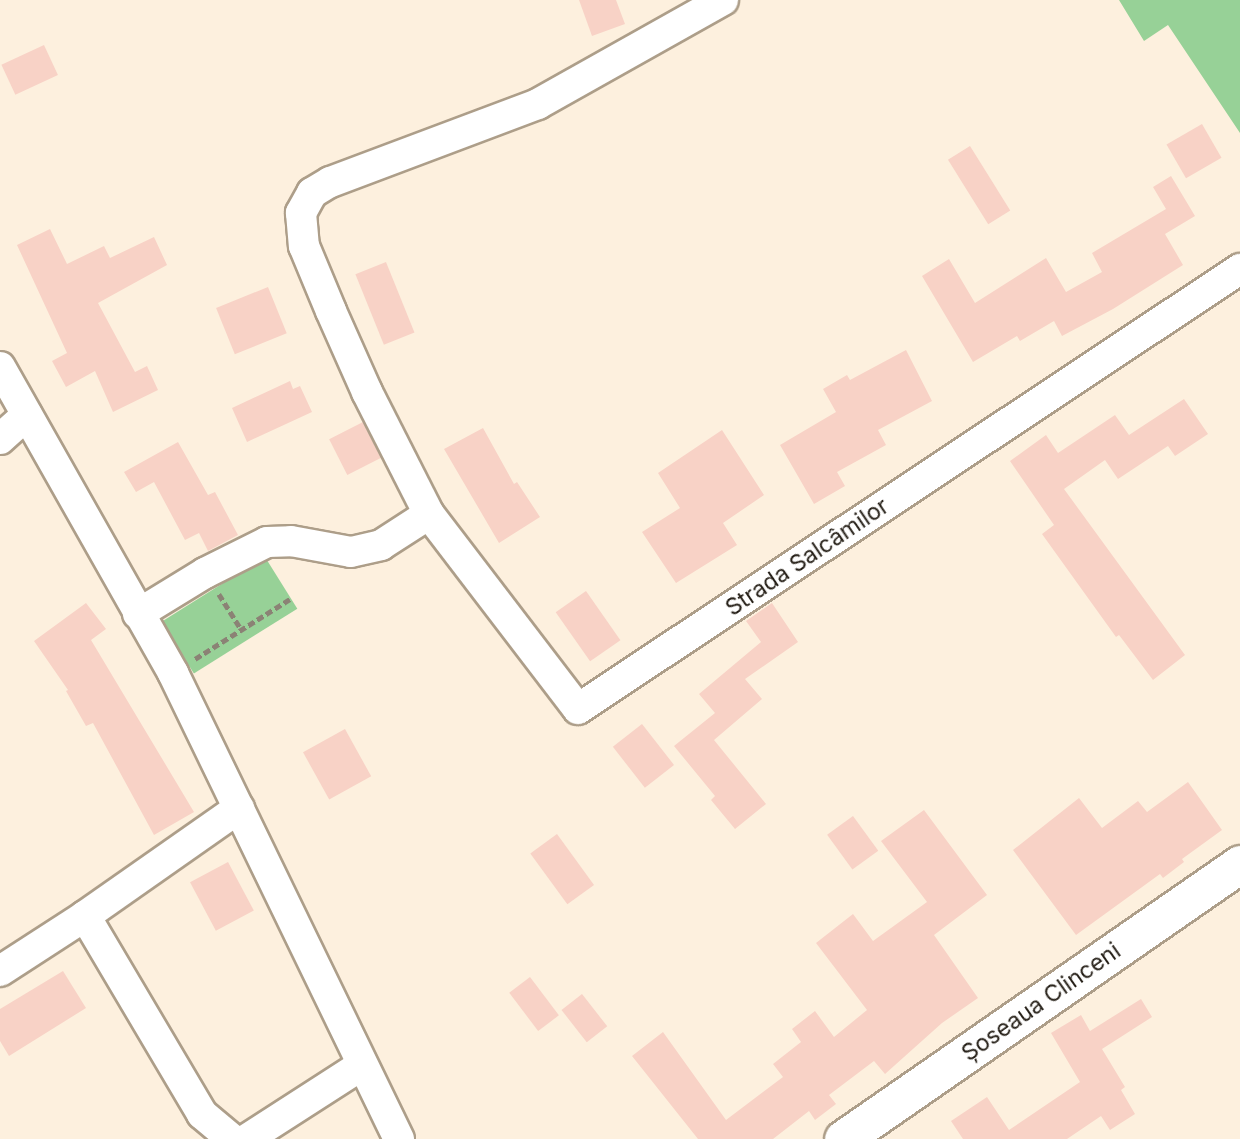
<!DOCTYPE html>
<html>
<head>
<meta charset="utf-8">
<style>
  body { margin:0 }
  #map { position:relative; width:1240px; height:1139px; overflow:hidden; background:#fdf0de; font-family:Inter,sans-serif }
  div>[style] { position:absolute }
  .green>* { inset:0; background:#97d197; transform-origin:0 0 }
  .building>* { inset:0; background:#f8d2c6; transform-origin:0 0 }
  .path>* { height:4.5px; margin-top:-2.25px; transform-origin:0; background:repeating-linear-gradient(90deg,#8b8275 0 7px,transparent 0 10.5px) }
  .roads { filter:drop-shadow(2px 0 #ad9e89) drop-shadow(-2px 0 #ad9e89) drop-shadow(0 2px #ad9e89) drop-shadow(0 -2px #ad9e89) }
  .minor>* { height:30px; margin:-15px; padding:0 15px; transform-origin:15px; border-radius:15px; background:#fff }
  .major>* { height:37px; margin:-18.5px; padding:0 18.5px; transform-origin:18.5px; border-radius:18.5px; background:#fff }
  span { translate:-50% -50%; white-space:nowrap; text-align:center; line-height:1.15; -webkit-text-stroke:7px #fff; paint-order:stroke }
  .street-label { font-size:23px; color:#251f17 }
</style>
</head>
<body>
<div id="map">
  <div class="green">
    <div style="clip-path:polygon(1119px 0,1240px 0,1240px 133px,1168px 25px,1144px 41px)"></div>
    <div style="left:265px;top:557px;width:61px;height:122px;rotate:58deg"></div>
  </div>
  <div class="building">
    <div style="clip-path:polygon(579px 0,616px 0,625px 24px,592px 36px)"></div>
    <div style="left:44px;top:45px;width:33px;height:47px;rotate:65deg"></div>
    <div style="left:1202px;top:124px;width:39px;height:41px;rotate:60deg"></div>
    <div style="left:970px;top:146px;width:76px;height:26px;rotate:58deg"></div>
    <div style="clip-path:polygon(1171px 176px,1195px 216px,1165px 234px,1183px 265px,1113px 309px,1062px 336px,1054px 321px,1020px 341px,1017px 336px,973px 362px,922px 276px,949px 259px,975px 303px,1046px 258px,1066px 292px,1102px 272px,1092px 253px,1166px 209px,1153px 187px)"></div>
    <div style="clip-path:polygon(50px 229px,67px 264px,104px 246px,110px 258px,154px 237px,167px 265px,98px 303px,135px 372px,147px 366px,158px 390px,113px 412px,95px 371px,66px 387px,52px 361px,67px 353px,17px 245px)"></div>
    <div style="left:386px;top:262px;width:76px;height:33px;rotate:68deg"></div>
    <div style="left:268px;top:287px;width:50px;height:56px;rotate:68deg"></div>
    <div style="clip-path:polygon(906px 350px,932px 401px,878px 430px,886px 445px,837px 472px,845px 486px,814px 504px,780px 445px,836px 412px,823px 389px,847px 375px,850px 380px)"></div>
    <div style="clip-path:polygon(290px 381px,293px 389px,300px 386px,312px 412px,247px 442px,232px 408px)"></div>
    <div style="clip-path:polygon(1184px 399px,1208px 434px,1175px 456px,1168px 446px,1118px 479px,1105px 460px,1064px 489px,1185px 655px,1153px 680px,1119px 635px,1116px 637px,1042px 534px,1054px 525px,1010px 461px,1046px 435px,1058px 453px,1115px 415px,1129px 435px)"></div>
    <div style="left:363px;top:422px;width:40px;height:38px;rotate:63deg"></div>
    <div style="clip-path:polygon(483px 428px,514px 484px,517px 482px,540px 517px,499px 543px,444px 449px)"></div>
    <div style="clip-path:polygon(722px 430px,764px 495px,723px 523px,737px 545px,676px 583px,642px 532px,680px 508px,658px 473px)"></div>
    <div style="clip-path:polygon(178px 442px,208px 495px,215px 492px,238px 535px,208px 551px,199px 533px,185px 540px,154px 482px,136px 492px,124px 472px)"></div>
    <div style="left:586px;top:591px;width:60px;height:37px;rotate:55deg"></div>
    <div style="clip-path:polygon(86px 603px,106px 629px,91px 640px,194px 812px,154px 835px,93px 723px,86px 726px,66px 691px,68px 690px,34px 641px)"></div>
    <div style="clip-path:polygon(772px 603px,798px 642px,745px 679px,762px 699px,714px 740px,766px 804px,735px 829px,711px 800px,715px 796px,674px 746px,715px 713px,699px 694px,761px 642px,746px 621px)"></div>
    <div style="left:642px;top:724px;width:52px;height:37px;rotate:52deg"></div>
    <div style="left:345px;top:729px;width:54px;height:48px;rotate:61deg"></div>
    <div style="clip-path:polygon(1188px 782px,1222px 830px,1182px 859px,1184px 862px,1163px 878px,1160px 874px,1076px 935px,1013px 850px,1079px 798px,1102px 828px,1138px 801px,1147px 812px)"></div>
    <div style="clip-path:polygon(924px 810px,987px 895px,934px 935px,978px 998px,942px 1023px,885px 1074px,874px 1061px,829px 1095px,836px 1104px,815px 1120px,809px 1111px,773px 1139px,698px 1139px,632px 1056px,663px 1032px,726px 1120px,783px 1077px,773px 1064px,801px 1042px,792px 1029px,815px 1011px,834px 1037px,867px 1010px,816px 943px,853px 914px,873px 941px,927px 902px,881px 841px)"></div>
    <div style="left:853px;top:816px;width:43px;height:32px;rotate:54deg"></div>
    <div style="left:557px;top:834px;width:63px;height:33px;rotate:54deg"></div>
    <div style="left:228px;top:862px;width:55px;height:43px;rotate:62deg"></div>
    <div style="clip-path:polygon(63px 971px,86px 1008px,9px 1056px,0 1041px,0 1009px)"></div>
    <div style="left:530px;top:977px;width:48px;height:26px;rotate:53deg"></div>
    <div style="left:582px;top:994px;width:41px;height:26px;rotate:52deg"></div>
    <div style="clip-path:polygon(1141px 999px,1152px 1017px,1102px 1049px,1125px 1087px,1121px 1090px,1135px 1114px,1110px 1130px,1101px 1116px,1067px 1139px,963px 1139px,951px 1121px,987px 1097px,1009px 1130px,1080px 1082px,1051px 1033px,1081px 1015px,1090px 1031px)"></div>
  </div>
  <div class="path">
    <div style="left:219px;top:594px;width:41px;rotate:57.8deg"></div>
    <div style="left:195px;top:659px;width:112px;rotate:-32.3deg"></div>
  </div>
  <div class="roads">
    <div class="minor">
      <div style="left:723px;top:0;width:212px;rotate:150.7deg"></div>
      <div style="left:538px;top:104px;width:222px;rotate:159.4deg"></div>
      <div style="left:330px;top:182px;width:21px;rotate:149deg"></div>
      <div style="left:312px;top:193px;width:23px;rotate:119deg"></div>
      <div style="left:301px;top:213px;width:33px;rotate:85deg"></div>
      <div style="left:304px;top:246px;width:70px;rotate:67.4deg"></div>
      <div style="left:331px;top:311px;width:89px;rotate:66deg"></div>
      <div style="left:367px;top:392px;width:137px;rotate:63.1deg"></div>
      <div style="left:429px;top:514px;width:245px;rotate:52.6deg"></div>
      <div style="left:578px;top:709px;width:795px;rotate:-33.61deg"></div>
      <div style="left:0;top:367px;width:352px;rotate:60.5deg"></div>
      <div style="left:173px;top:673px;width:518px;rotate:64.13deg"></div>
      <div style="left:0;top:439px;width:36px;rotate:-42deg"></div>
      <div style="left:138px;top:614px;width:79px;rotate:-31.5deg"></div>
      <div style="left:205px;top:573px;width:69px;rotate:-26.6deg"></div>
      <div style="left:267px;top:542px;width:24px;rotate:-2deg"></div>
      <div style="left:291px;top:541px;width:61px;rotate:10.4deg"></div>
      <div style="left:351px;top:552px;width:31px;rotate:-13deg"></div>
      <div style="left:381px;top:545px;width:57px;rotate:-32.9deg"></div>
      <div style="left:85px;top:916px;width:230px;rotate:59.4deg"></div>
      <div style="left:202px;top:1114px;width:39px;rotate:40deg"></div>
      <div style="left:0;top:971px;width:101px;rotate:-32.9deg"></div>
      <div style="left:85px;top:916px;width:188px;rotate:-35deg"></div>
      <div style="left:247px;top:1139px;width:137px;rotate:-32.8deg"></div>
    </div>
    <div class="major">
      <div style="left:843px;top:1139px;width:483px;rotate:-34.7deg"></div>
    </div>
  </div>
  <div class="street-label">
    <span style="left:807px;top:557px;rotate:-34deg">Strada Salcâmilor</span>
    <span style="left:1041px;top:1002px;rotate:-35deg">Șoseaua Clinceni</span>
  </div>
</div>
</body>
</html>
